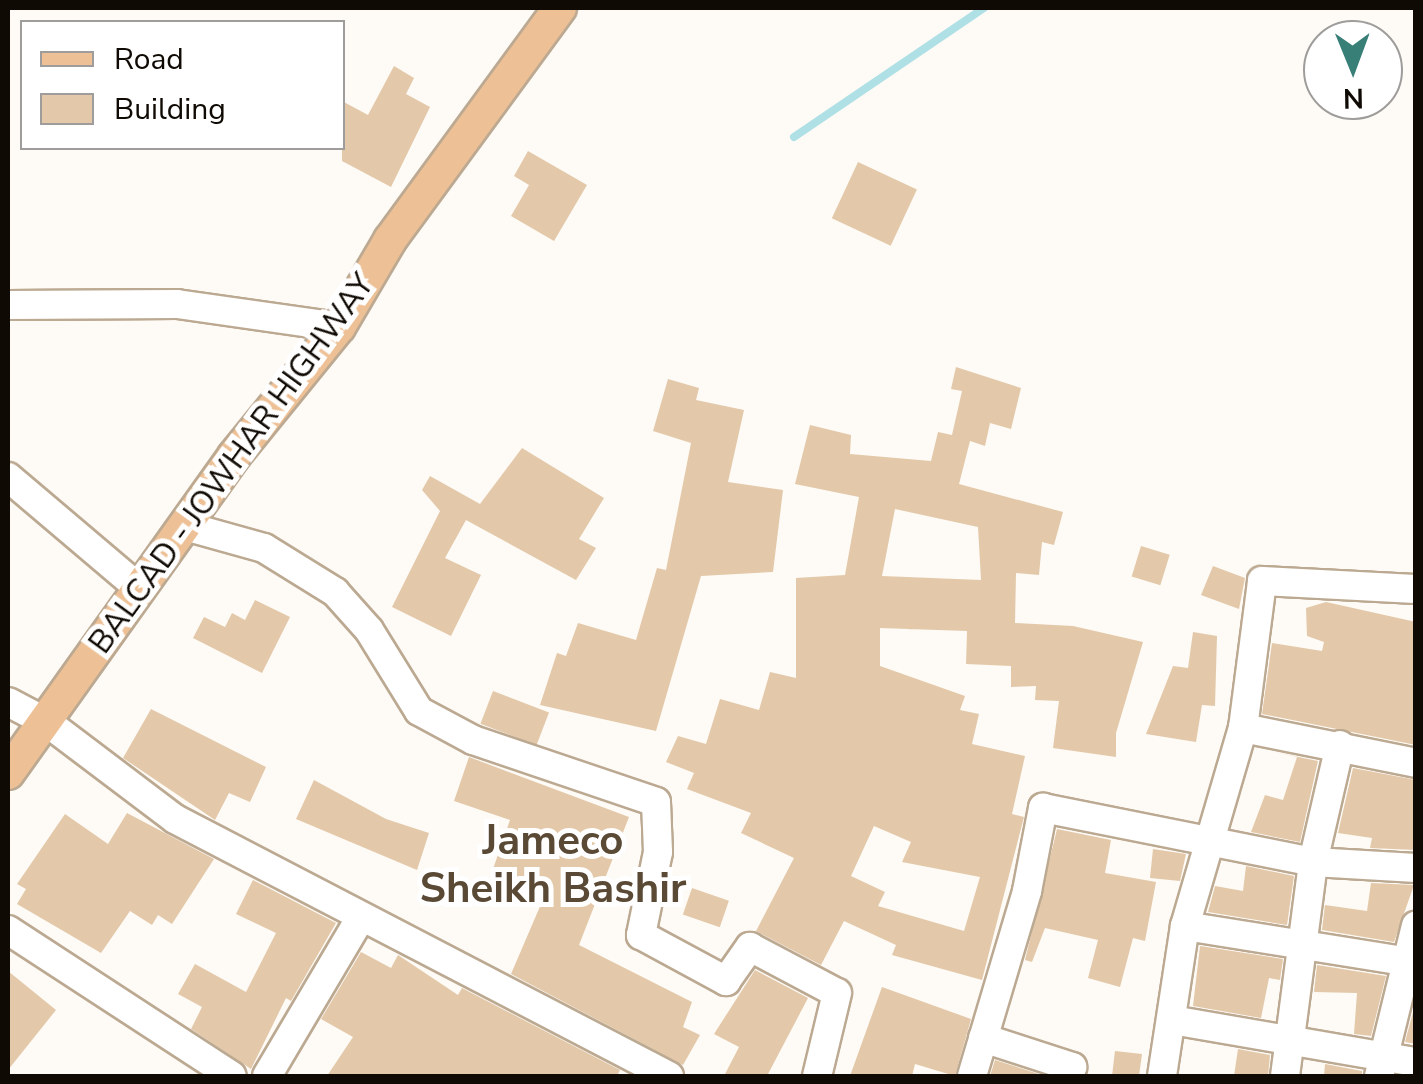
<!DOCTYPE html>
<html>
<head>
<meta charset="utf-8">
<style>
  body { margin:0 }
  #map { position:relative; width:1423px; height:1084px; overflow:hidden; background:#fefaf5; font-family:"Nunito Sans",sans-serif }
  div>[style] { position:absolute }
  .stream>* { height:8px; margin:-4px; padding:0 4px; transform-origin:4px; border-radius:4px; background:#aee0e6 }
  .building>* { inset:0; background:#e3c9a9; transform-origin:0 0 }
  .roads { filter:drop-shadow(2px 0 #bca992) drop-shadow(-2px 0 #bca992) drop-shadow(0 2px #bca992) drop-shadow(0 -2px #bca992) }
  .minor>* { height:28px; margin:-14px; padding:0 14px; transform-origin:14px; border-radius:14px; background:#fff }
  .major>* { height:32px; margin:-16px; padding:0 16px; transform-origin:16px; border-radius:16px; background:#eec095 }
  span { translate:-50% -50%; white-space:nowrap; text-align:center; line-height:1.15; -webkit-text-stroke:10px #fff; paint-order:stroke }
  .street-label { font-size:32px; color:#100a04 }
  .district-label { font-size:42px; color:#5a4935; font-weight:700 }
  .frame { position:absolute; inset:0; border:10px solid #100a04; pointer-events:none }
  .legend { position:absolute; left:20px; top:20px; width:325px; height:130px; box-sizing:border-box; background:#fff; border:2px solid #9f9d9b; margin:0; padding:12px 18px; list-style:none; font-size:30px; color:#100a04 }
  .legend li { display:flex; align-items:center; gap:20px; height:50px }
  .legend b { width:50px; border:2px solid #9f9d9b }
  .north { position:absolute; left:1303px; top:20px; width:100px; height:100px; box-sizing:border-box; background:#fff; border:2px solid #9f9d9b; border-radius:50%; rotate:179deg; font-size:28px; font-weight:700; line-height:40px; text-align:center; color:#100a04 }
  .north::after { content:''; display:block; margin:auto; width:35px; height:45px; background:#387f78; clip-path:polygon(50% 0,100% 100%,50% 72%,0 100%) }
</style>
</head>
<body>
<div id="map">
  <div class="stream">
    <div style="left:794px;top:137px;width:230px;rotate:-34.2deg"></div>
  </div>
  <div class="building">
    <div style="clip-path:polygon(394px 66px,414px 78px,406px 94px,430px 107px,391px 187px,342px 161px,342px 101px,368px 115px)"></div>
    <div style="clip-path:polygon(528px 151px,587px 185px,554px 241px,511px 216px,529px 185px,514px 176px)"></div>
    <div style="left:858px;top:162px;width:65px;height:62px;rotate:25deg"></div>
    <div style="clip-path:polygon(evenodd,956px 367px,1021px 388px,1011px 429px,990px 423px,985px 446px,970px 441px,959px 484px,1063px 512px,1054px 545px,1042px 542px,1039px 575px,1016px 573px,1015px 623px,1073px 626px,1143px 642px,1116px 733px,1116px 757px,1053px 748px,1059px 701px,1035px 700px,1036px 686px,1011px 687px,1011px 666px,966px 664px,967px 631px,880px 628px,880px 666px,965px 696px,960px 710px,979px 714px,972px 744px,1025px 756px,1012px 814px,1024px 817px,982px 980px,892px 955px,896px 945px,844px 921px,821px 965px,756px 931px,794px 858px,741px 833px,751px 813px,687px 789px,694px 773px,666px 762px,678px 736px,706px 744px,720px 699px,759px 710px,770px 672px,796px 678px,796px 578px,845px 575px,859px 497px,795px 484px,810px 425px,851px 435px,850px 454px,931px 461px,938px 432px,952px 435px,962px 391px,951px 389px,956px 367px,895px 509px,978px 527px,981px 580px,882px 576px,895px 509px,956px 367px,874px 826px,911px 842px,902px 862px,980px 877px,964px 931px,878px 906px,885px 892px,851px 876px,874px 826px)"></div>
    <div style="clip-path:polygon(668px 379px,699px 388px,696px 400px,744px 410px,728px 482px,783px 490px,773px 572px,701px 576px,656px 731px,540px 705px,557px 653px,566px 656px,578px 623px,636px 640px,657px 568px,666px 570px,691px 443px,653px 431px)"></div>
    <div style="clip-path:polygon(522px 448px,604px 498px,579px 539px,596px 548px,576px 580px,466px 520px,445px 558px,481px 575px,451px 636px,392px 607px,440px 511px,422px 490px,430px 476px,480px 504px)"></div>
    <div style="left:1141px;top:546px;width:30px;height:32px;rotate:17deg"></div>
    <div style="clip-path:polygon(1213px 566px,1245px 578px,1239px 609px,1201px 595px)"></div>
    <div style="clip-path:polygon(255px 600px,290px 617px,262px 673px,193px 638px,204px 617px,225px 627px,232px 613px,245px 620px)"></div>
    <div style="clip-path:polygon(1326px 602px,1416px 622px,1416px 745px,1262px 714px,1272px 643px,1322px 651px,1324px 642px,1307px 636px,1306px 608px)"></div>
    <div style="clip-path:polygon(1193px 632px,1217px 636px,1215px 706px,1202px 705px,1196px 742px,1146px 734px,1173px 666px,1188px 668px)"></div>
    <div style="left:493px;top:691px;width:60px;height:35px;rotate:21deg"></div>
    <div style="clip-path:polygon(151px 709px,266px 767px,250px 802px,229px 793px,215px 820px,123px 758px)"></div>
    <div style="clip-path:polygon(1274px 752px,1318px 761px,1300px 842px,1251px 832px,1265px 795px,1283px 800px,1297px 757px)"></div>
    <div style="clip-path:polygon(469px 757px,629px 817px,579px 945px,692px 1002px,683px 1027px,700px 1035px,683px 1065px,511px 974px,547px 890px,493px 869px,510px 820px,454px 801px)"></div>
    <div style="clip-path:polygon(1353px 768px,1416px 780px,1416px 850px,1370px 848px,1372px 838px,1338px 833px)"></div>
    <div style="clip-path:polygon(314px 780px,386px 819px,429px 833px,417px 870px,296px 819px)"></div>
    <div style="clip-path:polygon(127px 813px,214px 859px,172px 924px,158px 915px,152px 925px,130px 911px,101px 953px,17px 904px,26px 889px,17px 884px,65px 814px,108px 844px)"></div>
    <div style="clip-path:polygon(1057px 829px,1111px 840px,1105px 873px,1156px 882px,1145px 941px,1133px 938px,1120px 987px,1088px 978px,1098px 940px,1045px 928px,1032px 962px,1025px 960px)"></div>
    <div style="clip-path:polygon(1153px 849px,1186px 854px,1180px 881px,1150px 878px)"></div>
    <div style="clip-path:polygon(1246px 866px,1294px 876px,1287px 925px,1208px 912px,1215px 886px,1243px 891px)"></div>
    <div style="clip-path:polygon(253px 880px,336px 923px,291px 1001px,286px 998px,251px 1069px,191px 1029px,202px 1007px,178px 994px,195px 964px,246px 992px,276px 933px,236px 914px)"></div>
    <div style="clip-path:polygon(1371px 883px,1414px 885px,1394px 942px,1322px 930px,1325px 905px,1367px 911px)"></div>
    <div style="left:692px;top:888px;width:39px;height:28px;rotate:19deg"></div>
    <div style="clip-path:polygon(1200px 946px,1283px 959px,1280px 980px,1269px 978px,1261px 1018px,1193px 1006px)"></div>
    <div style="clip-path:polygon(361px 952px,391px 968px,398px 955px,458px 995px,462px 988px,620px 1070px,617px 1076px,327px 1076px,353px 1037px,321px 1019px)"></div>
    <div style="clip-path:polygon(1317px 965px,1386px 976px,1371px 1036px,1354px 1034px,1357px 993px,1314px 992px)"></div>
    <div style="clip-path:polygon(755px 970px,808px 998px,767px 1076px,724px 1076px,739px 1047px,714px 1034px)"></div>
    <div style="clip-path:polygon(8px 971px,56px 1010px,8px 1070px)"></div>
    <div style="clip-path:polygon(882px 987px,971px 1019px,955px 1076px,915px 1064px,912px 1076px,850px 1076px)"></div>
    <div style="clip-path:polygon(1416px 1001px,1416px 1044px,1405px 1042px)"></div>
    <div style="clip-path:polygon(1238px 1049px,1270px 1055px,1268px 1076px,1234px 1076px)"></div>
    <div style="clip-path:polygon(1115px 1051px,1142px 1054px,1139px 1076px,1112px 1076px)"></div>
    <div style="clip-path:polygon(995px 1060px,1045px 1076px,990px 1076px)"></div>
    <div style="clip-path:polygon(1325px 1064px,1362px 1071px,1362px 1076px,1324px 1076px)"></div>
  </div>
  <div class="roads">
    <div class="minor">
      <div style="left:8px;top:305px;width:169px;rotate:-0.3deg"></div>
      <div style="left:177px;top:304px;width:164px;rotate:8.1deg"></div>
      <div style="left:8px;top:477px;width:173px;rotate:40.3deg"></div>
      <div style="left:185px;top:526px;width:82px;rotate:15.6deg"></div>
      <div style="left:264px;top:548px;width:84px;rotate:31.8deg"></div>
      <div style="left:335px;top:592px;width:51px;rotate:48.2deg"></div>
      <div style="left:369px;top:630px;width:95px;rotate:58.3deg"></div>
      <div style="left:419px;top:711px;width:61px;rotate:28.2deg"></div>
      <div style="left:473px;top:740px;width:193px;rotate:18.7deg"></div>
      <div style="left:656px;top:802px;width:50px;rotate:87.7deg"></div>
      <div style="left:658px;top:852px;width:85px;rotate:101.6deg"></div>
      <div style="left:641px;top:935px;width:97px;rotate:28.4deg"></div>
      <div style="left:726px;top:981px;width:42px;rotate:-54.8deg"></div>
      <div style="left:750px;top:947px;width:98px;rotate:27.9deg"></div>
      <div style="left:837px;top:993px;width:85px;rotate:103.5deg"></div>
      <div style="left:8px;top:702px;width:45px;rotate:27.7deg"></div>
      <div style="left:48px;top:723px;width:159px;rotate:37.1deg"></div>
      <div style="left:175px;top:819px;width:557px;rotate:27.49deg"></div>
      <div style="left:1243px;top:728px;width:177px;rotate:11.4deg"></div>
      <div style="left:1185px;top:926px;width:234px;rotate:9.1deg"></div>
      <div style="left:8px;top:930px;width:267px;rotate:33.1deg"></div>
      <div style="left:1172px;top:1020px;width:248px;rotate:9.8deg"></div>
      <div style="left:983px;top:1038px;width:94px;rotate:18deg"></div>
      <div style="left:1072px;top:1067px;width:10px;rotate:114deg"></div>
      <div style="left:267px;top:1076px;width:182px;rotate:-59.4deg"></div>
      <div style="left:972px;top:1076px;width:193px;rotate:-73.4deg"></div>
      <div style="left:1027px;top:891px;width:85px;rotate:-79.1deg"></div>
      <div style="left:1043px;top:808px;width:275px;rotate:11.3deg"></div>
      <div style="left:1313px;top:862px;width:103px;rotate:3.3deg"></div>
      <div style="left:1162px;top:1076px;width:152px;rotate:-81.3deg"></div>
      <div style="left:1185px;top:926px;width:206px;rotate:-73.7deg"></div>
      <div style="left:1243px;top:728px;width:148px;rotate:-82.6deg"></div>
      <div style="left:1262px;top:581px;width:154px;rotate:3deg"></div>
      <div style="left:1285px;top:1076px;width:216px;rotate:-82.5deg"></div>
      <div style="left:1313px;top:862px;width:120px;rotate:-77deg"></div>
      <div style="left:1379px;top:1076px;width:155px;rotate:-76.2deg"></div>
    </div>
    <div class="major">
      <div style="left:8px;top:773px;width:389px;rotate:-54.5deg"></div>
      <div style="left:234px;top:456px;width:166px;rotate:-50.9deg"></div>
      <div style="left:339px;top:327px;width:101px;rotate:-59.6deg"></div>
      <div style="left:390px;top:240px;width:288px;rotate:-53.8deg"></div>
    </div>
  </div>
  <div class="street-label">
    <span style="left:232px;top:464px;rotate:-54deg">BALCAD - JOWHAR HIGHWAY</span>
  </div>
  <div class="district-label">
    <span style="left:553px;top:865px">Jameco<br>Sheikh Bashir</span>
  </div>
  <div class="frame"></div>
  <ul class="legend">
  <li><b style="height:12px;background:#eec095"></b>Road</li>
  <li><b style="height:28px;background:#e3c9a9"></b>Building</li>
  </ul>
  <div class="north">N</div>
</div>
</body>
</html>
